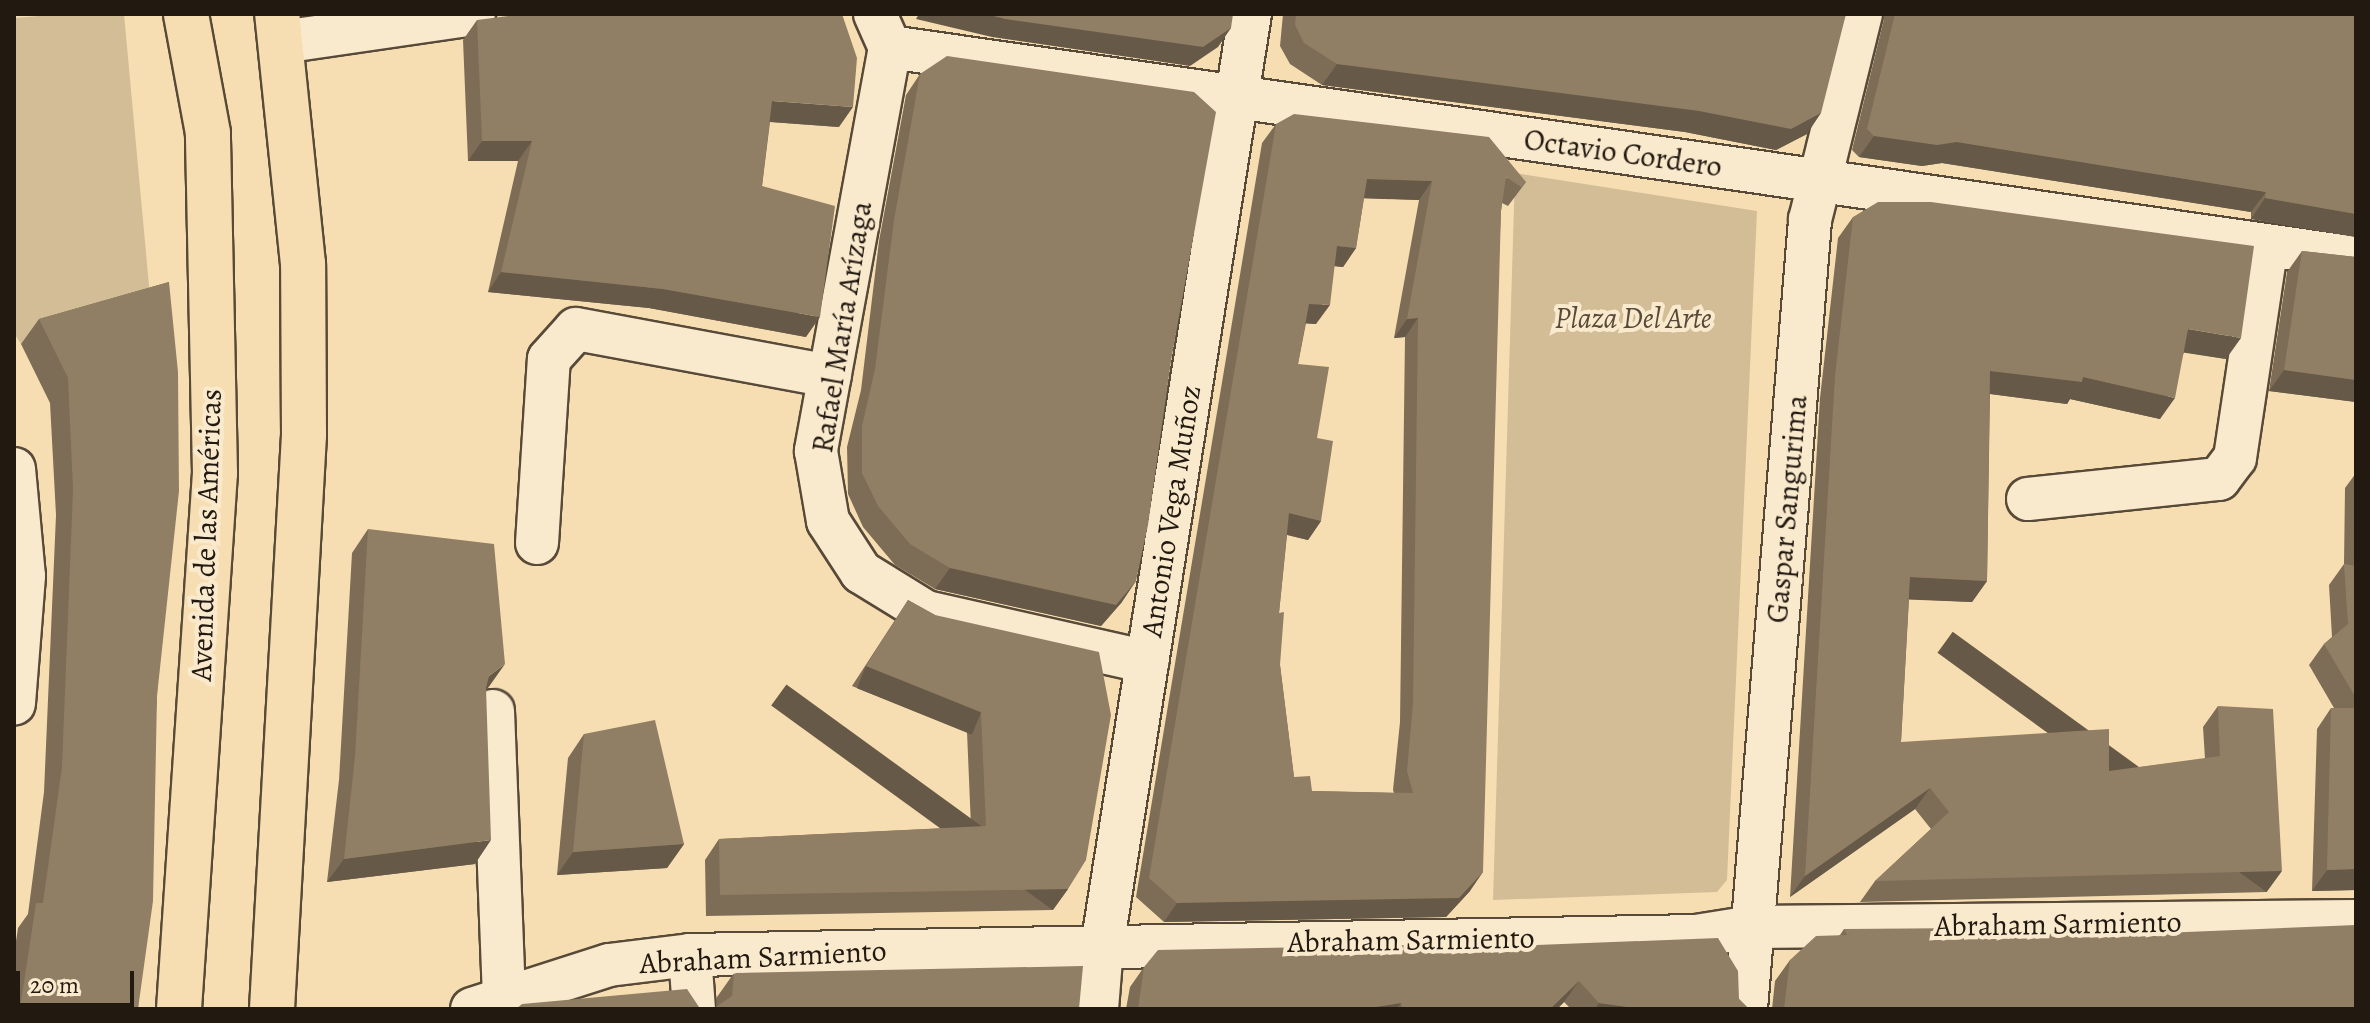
<!DOCTYPE html>
<html>
<head>
<meta charset="utf-8">
<style>
  body { margin:0 }
  #map { position:relative; width:2370px; height:1023px; overflow:hidden; background:#f7deb2; font-family:Alegreya,serif }
  div>[style] { position:absolute }
  .green>* { inset:0; background:#d3bd97 }
  .roads { filter:drop-shadow(2px 0 #574a39) drop-shadow(-2px 0 #574a39) drop-shadow(0 2px #574a39) drop-shadow(0 -2px #574a39) }
  .minor>* { height:42px; margin:-21px; padding:0 21px; transform-origin:21px; border-radius:21px; background:#faeacd }
  .major>* { height:44px; margin:-22px; padding:0 22px; transform-origin:22px; border-radius:22px; background:#f7deb2 }
  .wall>* { inset:0; background:#7d6d57 }
  .shaded-wall>* { inset:0; background:#665947; transform-origin:0 0 }
  .building>* { inset:0; background:#917f65 }
  span { translate:-50% -50%; white-space:nowrap; text-align:center; line-height:1.15; -webkit-text-stroke:8px #faeacd; paint-order:stroke }
  .street-label { font-size:30px; color:#221911 }
  .park-label { font-size:30px; color:#574a39; font-style:italic }
  .frame { position:absolute; inset:0; border:16px solid #221911; pointer-events:none }
  .scale { position:absolute; left:16px; top:971px; width:118px; height:36px; box-sizing:border-box; border:4px solid #221911; border-top:0; padding-left:10px; font-size:24px; line-height:28px; white-space:nowrap; color:#221911; -webkit-text-stroke:6px #faeacd; paint-order:stroke }
</style>
</head>
<body>
<div id="map">
  <div class="green">
    <div style="clip-path:polygon(64px 14px,124px 14px,151px 307px,21px 344px,14px 333px,14px 18px)"></div>
    <div style="clip-path:polygon(1515px 173px,1757px 211px,1727px 880px,1717px 892px,1493px 900px)"></div>
  </div>
  <div class="roads">
    <div class="minor">
      <div style="left:875px;top:14px;width:36px;rotate:66deg"></div>
      <div style="left:890px;top:47px;width:411px;rotate:100.4deg"></div>
      <div style="left:816px;top:451px;width:71px;rotate:80.3deg"></div>
      <div style="left:828px;top:521px;width:61px;rotate:57.1deg"></div>
      <div style="left:861px;top:572px;width:76px;rotate:31.6deg"></div>
      <div style="left:926px;top:612px;width:227px;rotate:12.7deg"></div>
      <div style="left:282px;top:42px;width:194px;rotate:-8.3deg"></div>
      <div style="left:890px;top:47px;width:1481px;rotate:8.19deg"></div>
      <div style="left:14px;top:469px;width:107px;rotate:84.7deg"></div>
      <div style="left:24px;top:576px;width:128px;rotate:94.5deg"></div>
      <div style="left:2028px;top:499px;width:192px;rotate:-6deg"></div>
      <div style="left:2219px;top:479px;width:26px;rotate:-53deg"></div>
      <div style="left:2235px;top:458px;width:215px;rotate:-81.5deg"></div>
      <div style="left:537px;top:543px;width:184px;rotate:-86.3deg"></div>
      <div style="left:549px;top:359px;width:40px;rotate:-48deg"></div>
      <div style="left:576px;top:329px;width:258px;rotate:10.5deg"></div>
      <div style="left:493px;top:711px;width:287px;rotate:87.8deg"></div>
      <div style="left:690px;top:955px;width:54px;rotate:85.8deg"></div>
      <div style="left:472px;top:1009px;width:144px;rotate:-17.8deg"></div>
      <div style="left:609px;top:965px;width:82px;rotate:-7deg"></div>
      <div style="left:690px;top:955px;width:1006px;rotate:-1.08deg"></div>
      <div style="left:1696px;top:936px;width:57px;rotate:-9.1deg"></div>
      <div style="left:1752px;top:927px;width:604px;rotate:-0.57deg"></div>
      <div style="left:1097px;top:1009px;width:62px;rotate:-85.4deg"></div>
      <div style="left:1102px;top:947px;width:945px;rotate:-80.99deg"></div>
      <div style="left:1746px;top:1009px;width:792px;rotate:-85.36deg"></div>
      <div style="left:1810px;top:220px;width:212px;rotate:-76.1deg"></div>
    </div>
    <div class="major">
      <div style="left:179px;top:1009px;width:537px;rotate:-86.16deg"></div>
      <div style="left:215px;top:473px;width:340px;rotate:-91.2deg"></div>
      <div style="left:208px;top:133px;width:121px;rotate:-100.5deg"></div>
      <div style="left:272px;top:1009px;width:575px;rotate:-86.81deg"></div>
      <div style="left:304px;top:435px;width:171px;rotate:-90.3deg"></div>
      <div style="left:303px;top:264px;width:251px;rotate:-95.9deg"></div>
    </div>
  </div>
  <div class="wall">
    <div style="clip-path:polygon(1283px 14px,1846px 14px,1807px 134px,1776px 150px,1685px 132px,1322px 85px,1290px 64px,1280px 46px)"></div>
    <div style="clip-path:polygon(1883px 14px,2356px 14px,2356px 237px,2251px 219px,2251px 212px,1942px 163px,1922px 166px,1859px 157px,1852px 150px,1884px 19px)"></div>
    <div style="clip-path:polygon(477px 20px,839px 127px,770px 122px,762px 186px,806px 337px,649px 308px,488px 292px,518px 161px,468px 161px,463px 40px)"></div>
    <div style="clip-path:polygon(920px 74px,1122px 602px,1101px 626px,935px 589px,895px 565px,863px 527px,848px 494px,847px 447px,861px 390px,879px 241px,906px 95px)"></div>
    <div style="clip-path:polygon(evenodd,1276px 124px,1526px 182px,1508px 206px,1502px 203px,1501px 211px,1470px 891px,1446px 917px,1164px 922px,1136px 897px,1262px 143px,1276px 124px,1364px 198px,1419px 200px,1394px 338px,1405px 337px,1400px 722px,1393px 790px,1394px 793px,1312px 791px,1294px 777px,1280px 665px,1279px 613px,1287px 535px,1308px 540px,1321px 521px,1317px 438px,1298px 364px,1306px 323px,1316px 324px,1334px 266px,1343px 267px,1356px 248px,1364px 198px)"></div>
    <div style="clip-path:polygon(1853px 217px,2226px 359px,2184px 352px,2160px 419px,2070px 399px,2067px 404px,1990px 394px,1987px 581px,1972px 602px,1909px 599px,1901px 742px,2109px 771px,2205px 759px,2203px 727px,2218px 706px,2267px 892px,1860px 902px,1875px 881px,1931px 829px,1915px 809px,1790px 897px,1820px 398px,1838px 238px)"></div>
    <div style="clip-path:polygon(2302px 251px,2356px 257px,2356px 402px,2269px 391px,2287px 272px)"></div>
    <div style="clip-path:polygon(169px 282px,157px 696px,138px 1009px,14px 1009px,14px 954px,18px 928px,28px 914px,44px 792px,56px 515px,50px 403px,21px 344px,39px 319px)"></div>
    <div style="clip-path:polygon(2356px 473px,2356px 890px,2312px 891px,2317px 729px,2331px 708px,2334px 708px,2309px 665px,2324px 644px,2332px 637px,2329px 585px,2344px 564px,2345px 488px)"></div>
    <div style="clip-path:polygon(368px 529px,488px 688px,486px 690px,475px 864px,327px 882px,339px 780px,352px 553px)"></div>
    <div style="clip-path:polygon(908px 600px,935px 615px,1068px 889px,1053px 910px,706px 916px,705px 860px,719px 839px,971px 827px,967px 732px,852px 686px)"></div>
    <div style="clip-path:polygon(584px 734px,684px 844px,667px 868px,557px 875px,568px 758px)"></div>
    <div style="clip-path:polygon(1844px 929px,2089px 936px,2356px 1009px,1772px 1009px,1775px 981px,1790px 960px,1840px 935px)"></div>
    <div style="clip-path:polygon(1415px 945px,1411px 950px,1739px 999px,1748px 1008px,1751px 1009px,1571px 1009px,1564px 1002px,1557px 1009px,1126px 1009px,1130px 987px,1144px 967px)"></div>
    <div style="clip-path:polygon(734px 973px,1079px 1009px,716px 1007px,717px 997px)"></div>
  </div>
  <div class="shaded-wall">
    <div style="clip-path:polygon(919px 14px,986px 14px,1231px 28px,1218px 47px,1190px 66px,992px 37px,916px 19px)"></div>
    <div style="clip-path:polygon(1337px 64px,1821px 113px,1807px 134px,1776px 150px,1685px 132px,1322px 85px)"></div>
    <div style="clip-path:polygon(772px 101px,853px 107px,839px 127px,758px 121px)"></div>
    <div style="clip-path:polygon(1874px 136px,1957px 142px,2266px 192px,2251px 212px,1942px 163px,1922px 166px,1859px 157px)"></div>
    <div style="clip-path:polygon(482px 141px,532px 141px,518px 161px,468px 161px)"></div>
    <div style="clip-path:polygon(1367px 179px,1432px 181px,1419px 200px,1354px 198px)"></div>
    <div style="clip-path:polygon(2265px 198px,2356px 214px,2356px 237px,2251px 219px)"></div>
    <div style="clip-path:polygon(1337px 246px,1356px 248px,1343px 267px,1323px 265px)"></div>
    <div style="clip-path:polygon(501px 272px,663px 289px,820px 317px,806px 337px,649px 308px,488px 292px)"></div>
    <div style="clip-path:polygon(1309px 304px,1330px 305px,1316px 324px,1296px 323px)"></div>
    <div style="clip-path:polygon(1418px 318px,1405px 337px,1394px 338px,1407px 319px)"></div>
    <div style="clip-path:polygon(2188px 329px,2241px 338px,2226px 359px,2173px 351px)"></div>
    <div style="clip-path:polygon(2284px 370px,2356px 380px,2356px 402px,2269px 391px)"></div>
    <div style="clip-path:polygon(1990px 371px,2083px 377px,2175px 398px,2160px 419px,2070px 399px,2067px 404px,1975px 392px)"></div>
    <div style="clip-path:polygon(1289px 513px,1321px 521px,1308px 540px,1276px 532px)"></div>
    <div style="clip-path:polygon(950px 568px,1136px 581px,1122px 602px,1101px 626px,935px 589px)"></div>
    <div style="clip-path:polygon(1910px 577px,1987px 581px,1972px 602px,1895px 599px)"></div>
    <div style="clip-path:polygon(505px 664px,488px 688px,472px 699px,489px 676px)"></div>
    <div style="left:866px;top:666px;width:124px;height:24px;rotate:22deg"></div>
    <div style="clip-path:polygon(1930px 788px,1915px 809px,1790px 897px,1805px 876px)"></div>
    <div style="clip-path:polygon(491px 840px,475px 864px,327px 882px,344px 859px)"></div>
    <div style="clip-path:polygon(684px 844px,667px 868px,557px 875px,573px 852px)"></div>
    <div style="clip-path:polygon(2356px 869px,2356px 890px,2312px 891px,2327px 870px)"></div>
    <div style="left:2282px;top:871px;width:26px;height:407px;rotate:126deg"></div>
    <div style="clip-path:polygon(1483px 872px,1470px 891px,1446px 917px,1164px 922px,1177px 903px)"></div>
    <div style="left:1068px;top:889px;width:26px;height:348px;rotate:126deg"></div>
    <div style="clip-path:polygon(1579px 981px,1564px 1002px,1557px 1009px,1550px 1009px)"></div>
    <div style="clip-path:polygon(1401px 1003px,1397px 1009px,1363px 1009px)"></div>
    <div style="clip-path:polygon(1599px 1003px,1641px 1009px,1595px 1009px)"></div>
  </div>
  <div class="building">
    <div style="clip-path:polygon(524px 14px,842px 14px,857px 58px,853px 107px,772px 101px,762px 186px,835px 206px,820px 317px,663px 289px,501px 272px,532px 141px,482px 141px,477px 20px)"></div>
    <div style="clip-path:polygon(986px 14px,1233px 14px,1231px 28px,1203px 47px,1005px 19px)"></div>
    <div style="clip-path:polygon(1296px 14px,1846px 14px,1821px 113px,1791px 129px,1699px 111px,1337px 64px,1304px 43px,1295px 25px)"></div>
    <div style="clip-path:polygon(1895px 14px,2356px 14px,2356px 214px,2265px 198px,2266px 192px,1957px 142px,1937px 145px,1874px 136px,1867px 129px)"></div>
    <div style="clip-path:polygon(947px 56px,1194px 92px,1216px 112px,1171px 361px,1148px 525px,1136px 581px,1116px 605px,950px 568px,910px 544px,878px 506px,862px 473px,862px 426px,875px 369px,894px 220px,920px 74px)"></div>
    <div style="clip-path:polygon(evenodd,1294px 114px,1489px 137px,1526px 182px,1521px 187px,1506px 177px,1501px 211px,1483px 872px,1459px 898px,1177px 903px,1149px 878px,1276px 124px,1294px 114px,1367px 179px,1432px 181px,1407px 319px,1418px 318px,1413px 703px,1407px 771px,1413px 793px,1312px 791px,1310px 776px,1294px 777px,1280px 665px,1284px 612px,1279px 613px,1289px 513px,1321px 521px,1333px 441px,1317px 438px,1329px 367px,1298px 364px,1309px 304px,1330px 305px,1337px 246px,1356px 248px,1367px 179px)"></div>
    <div style="clip-path:polygon(1878px 202px,1931px 202px,2254px 246px,2241px 338px,2188px 329px,2175px 398px,2083px 377px,2082px 382px,1990px 371px,1987px 581px,1910px 577px,1901px 742px,2109px 729px,2109px 771px,2220px 756px,2218px 706px,2273px 709px,2282px 871px,1875px 881px,1949px 812px,1930px 788px,1805px 876px,1835px 376px,1853px 217px)"></div>
    <div style="clip-path:polygon(2302px 251px,2356px 257px,2356px 380px,2284px 370px)"></div>
    <div style="clip-path:polygon(169px 282px,178px 372px,179px 491px,157px 696px,153px 901px,138px 1009px,20px 1009px,36px 903px,43px 903px,62px 767px,73px 489px,68px 378px,39px 319px)"></div>
    <div style="clip-path:polygon(368px 529px,494px 544px,505px 664px,489px 676px,486px 688px,491px 840px,344px 859px,355px 756px)"></div>
    <div style="clip-path:polygon(2344px 564px,2356px 566px,2356px 698px,2324px 644px,2348px 624px)"></div>
    <div style="clip-path:polygon(908px 600px,935px 615px,1099px 652px,1111px 715px,1086px 860px,1068px 889px,720px 895px,719px 839px,986px 826px,981px 712px,866px 666px)"></div>
    <div style="clip-path:polygon(2331px 708px,2356px 708px,2356px 869px,2327px 870px)"></div>
    <div style="clip-path:polygon(655px 720px,684px 844px,573px 852px,584px 734px)"></div>
    <div style="clip-path:polygon(2356px 925px,2356px 1009px,1784px 1009px,1790px 960px,1816px 936px,1847px 935px,1844px 929px,1971px 928px,2089px 936px)"></div>
    <div style="clip-path:polygon(1718px 938px,1738px 971px,1739px 999px,1748px 1008px,1751px 1009px,1641px 1009px,1599px 1003px,1579px 981px,1550px 1009px,1402px 1009px,1401px 1003px,1363px 1009px,1138px 1009px,1144px 967px,1158px 950px,1415px 945px,1410px 950px)"></div>
    <div style="clip-path:polygon(1083px 966px,1079px 1009px,713px 1009px,732px 996px,734px 973px)"></div>
    <div style="clip-path:polygon(687px 989px,699px 1007px,712px 1009px,516px 1009px,522px 1004px)"></div>
  </div>
  <div class="street-label">
    <span style="left:1623px;top:153px;rotate:8deg">Octavio Cordero</span>
    <span style="left:842px;top:327px;rotate:-81deg">Rafael María Arízaga</span>
    <span style="left:1787px;top:509px;rotate:-85deg">Gaspar Sangurima</span>
    <span style="left:1171px;top:511px;rotate:-81deg">Antonio Vega Muñoz</span>
    <span style="left:206px;top:535px;rotate:-88deg">Avenida de las Américas</span>
    <span style="left:2058px;top:924px;rotate:-1deg">Abraham Sarmiento</span>
    <span style="left:1411px;top:940px;rotate:-1deg">Abraham Sarmiento</span>
    <span style="left:763px;top:957px;rotate:-3deg">Abraham Sarmiento</span>
  </div>
  <div class="park-label">
    <span style="left:1633px;top:318px">Plaza Del Arte</span>
  </div>
  <div class="frame"></div>
  <div class="scale">20 m</div>
</div>
</body>
</html>
